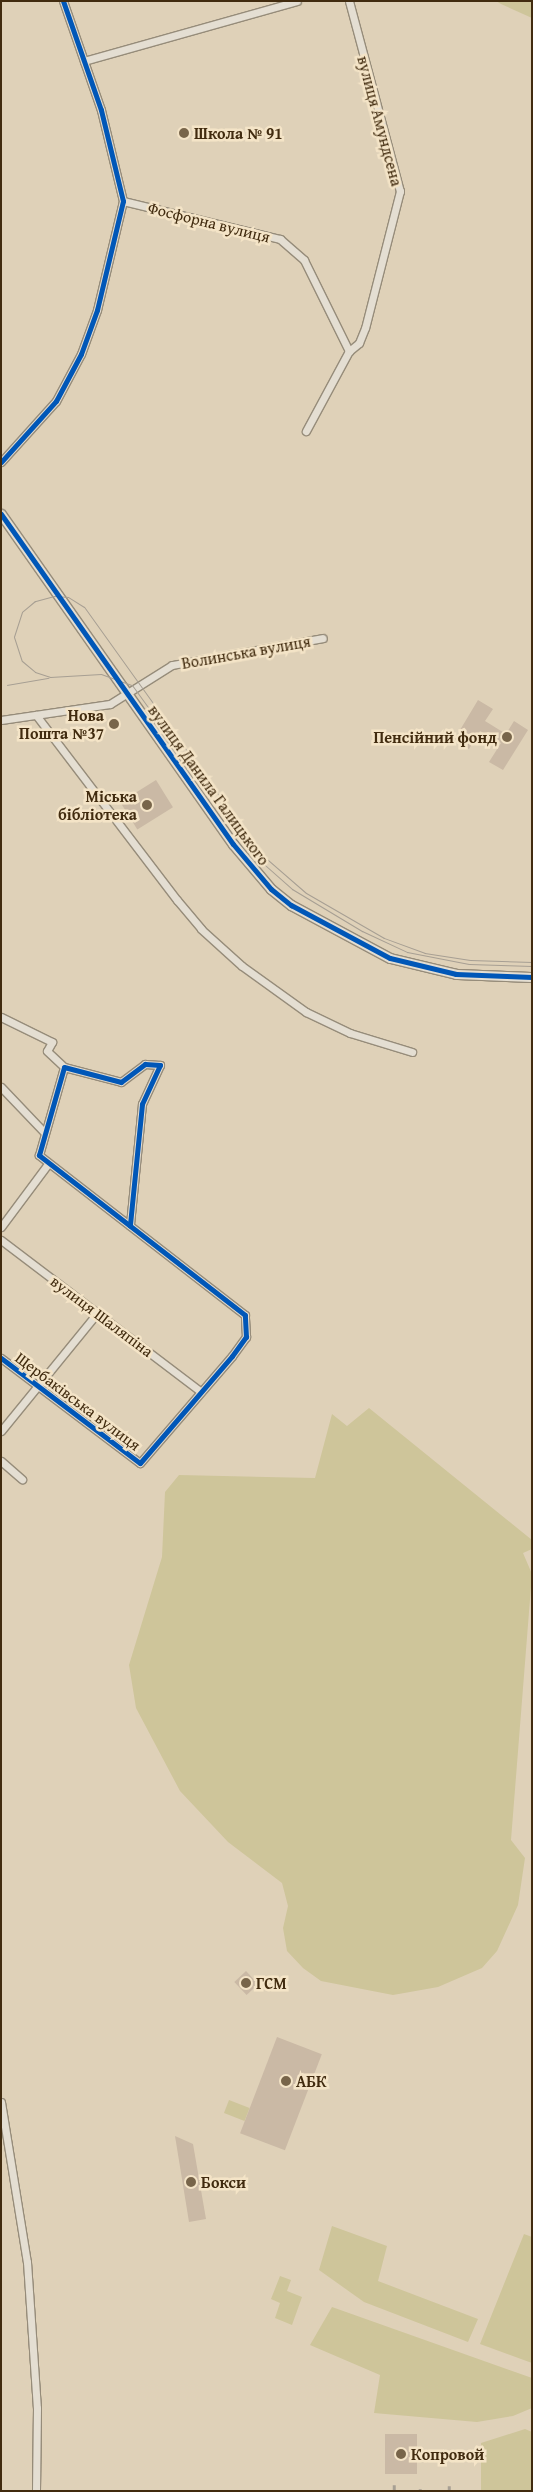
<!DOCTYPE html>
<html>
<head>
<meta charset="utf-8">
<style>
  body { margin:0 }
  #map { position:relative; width:533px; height:2492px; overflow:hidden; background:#dfd1b8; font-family:"Gentium Book Plus",serif }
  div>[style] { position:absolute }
  .green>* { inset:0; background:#cec59a; transform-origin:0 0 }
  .building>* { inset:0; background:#cab9a5; transform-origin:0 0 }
  .roads { filter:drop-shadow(1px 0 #968c7a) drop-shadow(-1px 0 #968c7a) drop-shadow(0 1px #968c7a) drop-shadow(0 -1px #968c7a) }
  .minor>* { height:7px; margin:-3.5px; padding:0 3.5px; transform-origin:3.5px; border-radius:3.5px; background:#e4ded2 }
  .tertiary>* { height:9px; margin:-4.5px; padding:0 4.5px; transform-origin:4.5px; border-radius:4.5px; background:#e4ded2 }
  .tram>* { height:1px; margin:-0.5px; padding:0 0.5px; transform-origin:0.5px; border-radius:0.5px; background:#a79f93 }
  .rail>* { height:2.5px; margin-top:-1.25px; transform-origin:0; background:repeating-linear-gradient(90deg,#a79f93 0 9px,transparent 0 18px) }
  .cycleway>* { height:5px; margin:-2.5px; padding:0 2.5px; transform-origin:2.5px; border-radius:2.5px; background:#0057b8 }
  .dots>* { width:14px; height:14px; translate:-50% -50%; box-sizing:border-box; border:2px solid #f4e4c7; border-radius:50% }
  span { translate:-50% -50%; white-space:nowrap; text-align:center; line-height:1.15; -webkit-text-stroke:5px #f4e4c7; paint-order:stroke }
  .street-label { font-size:16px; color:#412b0f }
  .poi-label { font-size:16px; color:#412b0f; font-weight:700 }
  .left { translate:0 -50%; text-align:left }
  .right { translate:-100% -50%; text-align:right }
  .frame { position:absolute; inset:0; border:2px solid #412b0f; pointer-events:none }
</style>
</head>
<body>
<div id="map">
  <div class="green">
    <div style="clip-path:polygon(496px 1px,532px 1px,532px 18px,501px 4px)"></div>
    <div style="clip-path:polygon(369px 1408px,532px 1540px,532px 1549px,523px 1553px,532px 1574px,511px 1840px,525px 1858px,518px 1905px,497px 1951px,482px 1968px,438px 1987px,393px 1995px,321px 1981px,303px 1968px,287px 1951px,283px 1928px,288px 1906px,282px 1883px,228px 1842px,180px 1791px,136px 1708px,129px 1665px,162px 1557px,165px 1492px,179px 1475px,315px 1478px,332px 1414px,347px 1426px)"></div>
    <div style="left:229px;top:2100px;width:22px;height:14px;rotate:21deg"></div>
    <div style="clip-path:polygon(332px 2226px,387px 2246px,378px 2281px,478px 2319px,468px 2342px,364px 2302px,319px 2270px)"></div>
    <div style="clip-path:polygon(524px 2234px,532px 2237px,532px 2363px,480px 2344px)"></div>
    <div style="clip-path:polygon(280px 2276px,291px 2280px,287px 2291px,302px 2297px,292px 2325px,275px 2318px,280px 2303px,271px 2299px)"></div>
    <div style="clip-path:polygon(332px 2307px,532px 2378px,532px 2408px,513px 2416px,477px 2422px,374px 2413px,380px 2375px,310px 2345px)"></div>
    <div style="clip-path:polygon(525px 2429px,532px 2432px,532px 2491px,481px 2491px,481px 2443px)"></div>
  </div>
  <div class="building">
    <div style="clip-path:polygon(478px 700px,493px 709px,485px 721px,506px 734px,514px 721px,528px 730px,503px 770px,489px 762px,501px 743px,480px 731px,469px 749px,454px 740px)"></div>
    <div style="left:156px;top:780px;width:32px;height:42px;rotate:58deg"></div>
    <div style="left:246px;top:1971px;width:18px;height:16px;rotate:47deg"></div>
    <div style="left:277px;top:2037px;width:48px;height:103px;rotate:21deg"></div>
    <div style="clip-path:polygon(175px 2136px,193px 2144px,206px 2219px,189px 2222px)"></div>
    <div style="left:385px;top:2434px;width:32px;height:40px"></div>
  </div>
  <div class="roads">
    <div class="minor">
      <div style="left:349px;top:1px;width:197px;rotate:75deg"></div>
      <div style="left:400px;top:191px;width:141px;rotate:104.3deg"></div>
      <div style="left:365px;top:328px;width:16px;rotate:112deg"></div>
      <div style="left:359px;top:343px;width:13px;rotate:141deg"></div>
      <div style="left:84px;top:61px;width:221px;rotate:-15.7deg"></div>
      <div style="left:123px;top:201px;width:162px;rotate:13.6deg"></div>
      <div style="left:280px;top:239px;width:32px;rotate:41deg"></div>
      <div style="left:304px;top:260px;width:102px;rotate:63.7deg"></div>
      <div style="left:349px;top:351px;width:91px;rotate:118.3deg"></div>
      <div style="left:1px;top:462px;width:82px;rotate:-48deg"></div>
      <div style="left:56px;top:401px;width:53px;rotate:-62deg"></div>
      <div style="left:81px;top:354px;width:47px;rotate:-70deg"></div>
      <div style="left:97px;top:310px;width:112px;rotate:-76.6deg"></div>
      <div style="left:123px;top:201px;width:94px;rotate:-103.6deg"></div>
      <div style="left:101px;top:110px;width:115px;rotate:-109.2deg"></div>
      <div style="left:36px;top:715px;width:233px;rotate:52.7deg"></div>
      <div style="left:177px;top:900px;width:38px;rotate:50deg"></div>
      <div style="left:201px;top:929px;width:55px;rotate:42.1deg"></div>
      <div style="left:242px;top:966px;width:79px;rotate:35.7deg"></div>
      <div style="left:306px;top:1012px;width:49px;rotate:25.5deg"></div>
      <div style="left:350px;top:1033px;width:65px;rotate:17deg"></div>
      <div style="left:1px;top:720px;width:110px;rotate:-8.4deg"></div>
      <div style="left:110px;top:704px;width:73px;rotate:-32.2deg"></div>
      <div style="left:172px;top:665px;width:153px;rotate:-10.1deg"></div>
      <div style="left:1px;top:1017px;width:57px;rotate:26.1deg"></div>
      <div style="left:52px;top:1042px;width:10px;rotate:119deg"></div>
      <div style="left:47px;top:1051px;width:23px;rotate:43deg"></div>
      <div style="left:1px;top:1087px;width:62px;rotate:46.3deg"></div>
      <div style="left:1px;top:1227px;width:79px;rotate:-53.3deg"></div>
      <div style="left:1px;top:1240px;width:251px;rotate:37.2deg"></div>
      <div style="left:1px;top:1358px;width:174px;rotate:37.1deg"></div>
      <div style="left:140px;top:1463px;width:141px;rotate:-49.3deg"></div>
      <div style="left:232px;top:1356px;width:24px;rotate:-54deg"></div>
      <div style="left:246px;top:1337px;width:22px;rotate:-93deg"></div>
      <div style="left:245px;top:1315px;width:261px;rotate:-142.2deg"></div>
      <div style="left:39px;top:1155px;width:91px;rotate:-74.1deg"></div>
      <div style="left:64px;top:1067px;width:59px;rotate:14.7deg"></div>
      <div style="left:121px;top:1082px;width:30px;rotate:-37deg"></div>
      <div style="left:145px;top:1064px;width:15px;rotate:4deg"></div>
      <div style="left:160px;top:1065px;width:43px;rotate:114.8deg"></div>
      <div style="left:142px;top:1104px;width:122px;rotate:95.7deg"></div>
      <div style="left:1px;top:1431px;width:154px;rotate:-50.8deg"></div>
      <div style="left:1px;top:1461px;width:28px;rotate:41deg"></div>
      <div style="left:1px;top:2102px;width:162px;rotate:80.8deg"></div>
      <div style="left:27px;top:2262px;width:146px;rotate:86.1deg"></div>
      <div style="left:37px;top:2408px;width:83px;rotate:90.7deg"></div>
    </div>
    <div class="tertiary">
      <div style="left:1px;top:514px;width:403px;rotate:54.9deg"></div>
      <div style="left:233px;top:844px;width:59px;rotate:49.8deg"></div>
      <div style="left:271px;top:889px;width:26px;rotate:39deg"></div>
      <div style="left:291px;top:905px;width:112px;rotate:28.2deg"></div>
      <div style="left:390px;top:958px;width:68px;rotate:13.6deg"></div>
      <div style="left:456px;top:974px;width:76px;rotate:2.3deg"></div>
    </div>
  </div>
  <div class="tram">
    <div style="left:7px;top:685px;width:42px;rotate:-9.7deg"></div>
    <div style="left:532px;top:962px;width:62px;rotate:-178.2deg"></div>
    <div style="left:470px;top:960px;width:46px;rotate:-171.2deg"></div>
    <div style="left:425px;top:953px;width:44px;rotate:-159.9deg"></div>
    <div style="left:384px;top:938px;width:90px;rotate:-150deg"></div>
    <div style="left:306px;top:893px;width:60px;rotate:-139.1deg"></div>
    <div style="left:261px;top:854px;width:304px;rotate:-125.6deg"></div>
    <div style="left:84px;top:607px;width:19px;rotate:-148deg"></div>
    <div style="left:68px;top:597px;width:14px;rotate:-176deg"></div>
    <div style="left:54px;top:596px;width:20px;rotate:165deg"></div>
    <div style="left:35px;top:601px;width:17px;rotate:140deg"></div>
    <div style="left:22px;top:612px;width:26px;rotate:108deg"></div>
    <div style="left:14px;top:637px;width:25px;rotate:72deg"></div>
    <div style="left:22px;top:661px;width:17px;rotate:40deg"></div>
    <div style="left:35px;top:672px;width:16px;rotate:18deg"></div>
    <div style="left:50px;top:677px;width:51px;rotate:-3.4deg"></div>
    <div style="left:101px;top:674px;width:33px;rotate:20deg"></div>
    <div style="left:132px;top:685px;width:213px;rotate:54.2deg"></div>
    <div style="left:257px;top:858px;width:47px;rotate:41.5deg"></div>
    <div style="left:292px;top:889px;width:82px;rotate:31deg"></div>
    <div style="left:362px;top:931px;width:50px;rotate:25deg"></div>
    <div style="left:407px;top:952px;width:63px;rotate:11deg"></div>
    <div style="left:469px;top:964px;width:63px;rotate:1.8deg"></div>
  </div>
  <div class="rail">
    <div style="left:394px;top:2491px;width:6px;rotate:-90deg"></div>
    <div style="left:420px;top:2491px;width:2px;rotate:-90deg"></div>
    <div style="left:449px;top:2491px;width:5px;rotate:-90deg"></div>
  </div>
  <div class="cycleway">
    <div style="left:1px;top:462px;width:82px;rotate:-48deg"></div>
    <div style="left:56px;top:401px;width:53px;rotate:-62deg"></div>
    <div style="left:81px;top:354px;width:47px;rotate:-70deg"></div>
    <div style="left:97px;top:310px;width:112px;rotate:-76.6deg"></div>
    <div style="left:123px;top:201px;width:94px;rotate:-103.6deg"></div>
    <div style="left:101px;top:110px;width:115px;rotate:-109.2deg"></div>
    <div style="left:1px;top:514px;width:403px;rotate:54.9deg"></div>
    <div style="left:233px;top:844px;width:59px;rotate:49.8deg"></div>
    <div style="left:271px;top:889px;width:26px;rotate:39deg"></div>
    <div style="left:291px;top:905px;width:112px;rotate:28.2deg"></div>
    <div style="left:390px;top:958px;width:68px;rotate:13.6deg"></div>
    <div style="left:456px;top:974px;width:76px;rotate:2.3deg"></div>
    <div style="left:1px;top:1358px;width:174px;rotate:37.1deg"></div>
    <div style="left:140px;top:1463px;width:141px;rotate:-49.3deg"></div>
    <div style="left:232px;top:1356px;width:24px;rotate:-54deg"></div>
    <div style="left:246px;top:1337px;width:22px;rotate:-93deg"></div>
    <div style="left:245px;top:1315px;width:261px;rotate:-142.2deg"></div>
    <div style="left:39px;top:1155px;width:91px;rotate:-74.1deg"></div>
    <div style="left:64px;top:1067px;width:59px;rotate:14.7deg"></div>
    <div style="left:121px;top:1082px;width:30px;rotate:-37deg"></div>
    <div style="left:145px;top:1064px;width:15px;rotate:4deg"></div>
    <div style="left:160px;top:1065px;width:43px;rotate:114.8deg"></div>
    <div style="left:142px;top:1104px;width:122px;rotate:95.7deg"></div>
  </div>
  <div class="dots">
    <div style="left:184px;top:133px;background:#78654a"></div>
    <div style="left:114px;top:724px;background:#78654a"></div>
    <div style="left:507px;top:737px;background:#78654a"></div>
    <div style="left:147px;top:805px;background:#78654a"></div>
    <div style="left:246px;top:1983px;background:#78654a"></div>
    <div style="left:286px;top:2081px;background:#78654a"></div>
    <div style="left:191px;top:2182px;background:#78654a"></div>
    <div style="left:401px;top:2454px;background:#78654a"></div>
  </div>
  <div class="street-label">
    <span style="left:380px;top:121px;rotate:75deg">вулиця Амундсена</span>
    <span style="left:209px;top:222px;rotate:14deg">Фосфорна вулиця</span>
    <span style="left:246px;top:652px;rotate:-10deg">Волинська вулиця</span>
    <span style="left:209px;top:785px;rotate:54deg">вулиця Данила Галицького</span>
    <span style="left:102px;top:1316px;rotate:37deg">вулиця Шаляпіна</span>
    <span style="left:78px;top:1401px;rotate:37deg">Щербаківська вулиця</span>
  </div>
  <div class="poi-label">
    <span class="left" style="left:194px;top:133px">Школа № 91</span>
    <span class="right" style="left:104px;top:724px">Нова<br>Пошта №37</span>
    <span class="right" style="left:497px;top:737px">Пенсійний фонд</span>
    <span class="right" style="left:137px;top:805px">Міська<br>бібліотека</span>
    <span class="left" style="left:256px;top:1983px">ГСМ</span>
    <span class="left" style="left:296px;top:2081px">АБК</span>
    <span class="left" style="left:201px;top:2182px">Бокси</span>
    <span class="left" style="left:411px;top:2454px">Копровой</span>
  </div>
  <div class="frame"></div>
</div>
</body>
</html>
